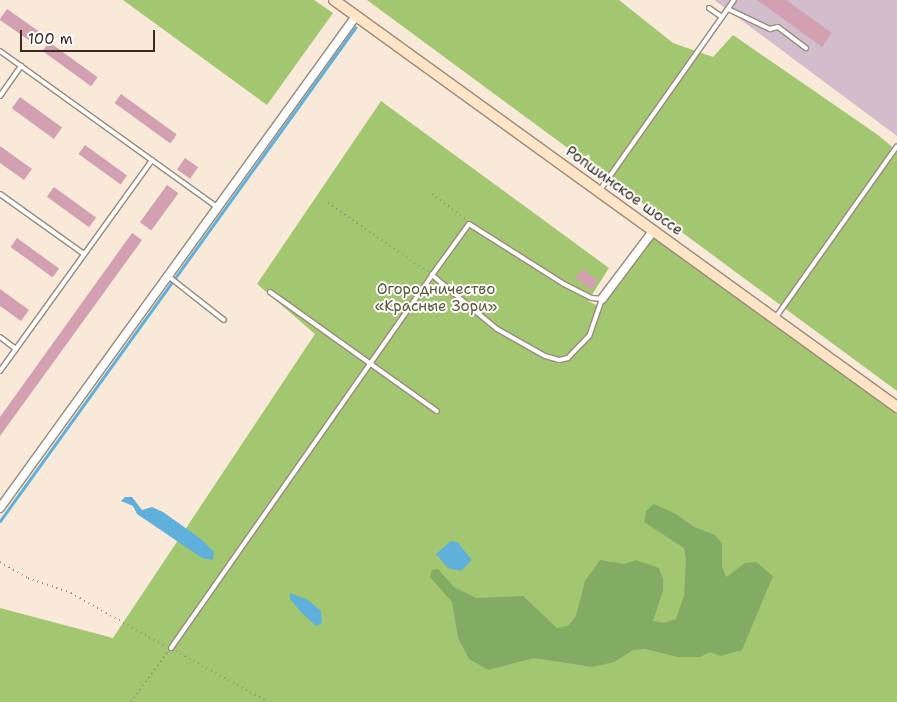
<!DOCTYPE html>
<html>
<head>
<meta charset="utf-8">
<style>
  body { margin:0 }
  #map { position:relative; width:897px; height:702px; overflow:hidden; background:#f9e9d8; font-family:"Shantell Sans",sans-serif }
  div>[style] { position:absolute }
  .industrial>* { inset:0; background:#d1bdcc }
  .green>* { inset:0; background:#a3c771 }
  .forest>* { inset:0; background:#82ac63 }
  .water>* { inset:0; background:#5fb0da }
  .stream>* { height:2.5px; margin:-1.25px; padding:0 1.25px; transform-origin:1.25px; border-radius:1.25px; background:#5fb0da }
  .building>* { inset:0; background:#d2a0b1; transform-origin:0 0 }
  .path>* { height:2px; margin-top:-1px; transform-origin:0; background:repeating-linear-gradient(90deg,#9a8a7b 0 1px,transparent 0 5px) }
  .roads { filter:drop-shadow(1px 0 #9a8a7b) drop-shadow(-1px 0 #9a8a7b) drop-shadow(0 1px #9a8a7b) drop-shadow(0 -1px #9a8a7b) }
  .service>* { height:4px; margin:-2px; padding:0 2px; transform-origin:2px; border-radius:2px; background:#fff }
  .minor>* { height:8px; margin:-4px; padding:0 4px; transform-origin:4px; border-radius:4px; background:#fff }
  .secondary>* { height:10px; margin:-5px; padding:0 5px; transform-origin:5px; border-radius:5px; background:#ffe4c6 }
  span { translate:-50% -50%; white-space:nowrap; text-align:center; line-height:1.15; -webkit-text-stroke:4px #fff; paint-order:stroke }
  .street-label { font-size:15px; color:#3b2a1e }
  .park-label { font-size:15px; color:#5a5937 }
  .scale { position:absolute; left:20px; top:30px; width:135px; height:22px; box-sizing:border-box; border:2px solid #3b2a1e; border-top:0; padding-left:6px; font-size:15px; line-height:18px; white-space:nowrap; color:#3b2a1e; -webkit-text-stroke:4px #fff; paint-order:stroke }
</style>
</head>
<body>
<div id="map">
  <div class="industrial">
    <div style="clip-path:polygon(715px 0,897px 0,897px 136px,717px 2px)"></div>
  </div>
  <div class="green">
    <div style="clip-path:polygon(123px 0,314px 0,333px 13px,267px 105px)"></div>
    <div style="clip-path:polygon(367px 0,619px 0,673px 43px,713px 57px,733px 35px,878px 135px,897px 151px,897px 391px)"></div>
    <div style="clip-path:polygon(381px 101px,609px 268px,588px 301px,596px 305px,648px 233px,897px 414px,897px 702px,0 702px,0 608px,113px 638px,315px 334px,257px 284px)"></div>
  </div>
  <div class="forest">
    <div style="clip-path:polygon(654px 504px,676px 514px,694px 527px,715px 535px,722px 544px,722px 566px,726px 577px,745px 563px,756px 562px,773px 576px,742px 650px,720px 656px,710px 652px,700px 657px,678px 657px,645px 649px,633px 650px,614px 662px,592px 667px,534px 658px,488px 670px,469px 659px,458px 638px,452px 602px,430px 577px,432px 570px,438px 569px,454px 587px,476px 598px,523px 596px,557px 628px,568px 626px,576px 616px,585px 581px,600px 560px,624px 564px,636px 560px,659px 568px,663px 579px,663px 591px,653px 621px,664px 623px,676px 619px,684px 596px,686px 559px,684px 548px,644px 522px,646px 511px)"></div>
  </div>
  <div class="water">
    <div style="clip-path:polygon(125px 497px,132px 497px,142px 510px,152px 507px,163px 512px,201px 539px,214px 552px,213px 560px,202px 558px,137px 514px,133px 506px,121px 501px)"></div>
    <div style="clip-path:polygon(451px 541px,457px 542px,472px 560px,461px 571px,448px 568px,436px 554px)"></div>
    <div style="clip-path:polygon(290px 593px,308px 600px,321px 611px,322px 623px,316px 626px,301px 612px,290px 599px)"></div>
  </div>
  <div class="stream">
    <div style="left:0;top:521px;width:608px;rotate:-54.24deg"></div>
  </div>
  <div class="building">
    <div style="clip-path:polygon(757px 0,786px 0,832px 33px,822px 47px)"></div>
    <div style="left:7px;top:9px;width:40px;height:13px;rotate:35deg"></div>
    <div style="left:49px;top:42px;width:60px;height:11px;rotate:36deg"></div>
    <div style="left:121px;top:94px;width:69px;height:11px;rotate:36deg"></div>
    <div style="left:20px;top:97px;width:52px;height:14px;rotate:36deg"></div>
    <div style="left:85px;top:145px;width:52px;height:11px;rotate:36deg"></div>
    <div style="clip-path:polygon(0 146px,32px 169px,24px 180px,0 163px)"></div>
    <div style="left:185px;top:158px;width:16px;height:14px;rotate:35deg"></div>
    <div style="left:167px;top:185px;width:14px;height:46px;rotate:36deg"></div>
    <div style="left:54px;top:187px;width:52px;height:12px;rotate:36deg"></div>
    <div style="clip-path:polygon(132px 233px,142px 240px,0 436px,0 417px)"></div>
    <div style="left:17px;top:238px;width:52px;height:11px;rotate:36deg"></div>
    <div style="left:582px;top:269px;width:20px;height:11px;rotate:37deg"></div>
    <div style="clip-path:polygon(0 289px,29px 310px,21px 321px,0 306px)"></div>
  </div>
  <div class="path">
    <div style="left:432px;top:194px;width:43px;rotate:37.4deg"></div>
    <div style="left:328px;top:203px;width:121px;rotate:34.6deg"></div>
    <div style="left:0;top:562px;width:32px;rotate:30deg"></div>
    <div style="left:28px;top:578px;width:46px;rotate:19.2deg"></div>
    <div style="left:71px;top:593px;width:108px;rotate:29.4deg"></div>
    <div style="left:176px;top:651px;width:105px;rotate:29deg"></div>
    <div style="left:131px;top:702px;width:62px;rotate:-53.5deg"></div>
  </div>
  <div class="roads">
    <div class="service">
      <div style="left:709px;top:8px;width:16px;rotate:35deg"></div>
      <div style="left:728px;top:9px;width:47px;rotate:25.5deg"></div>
      <div style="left:770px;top:29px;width:8px;rotate:-14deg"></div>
      <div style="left:778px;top:27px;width:35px;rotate:37deg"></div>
      <div style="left:0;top:51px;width:267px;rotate:35.7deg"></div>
      <div style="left:0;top:96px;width:37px;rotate:-55deg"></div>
      <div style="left:600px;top:190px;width:232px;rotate:-54.8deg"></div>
      <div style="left:0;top:194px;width:103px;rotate:35.5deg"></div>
      <div style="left:168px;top:276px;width:71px;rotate:38.2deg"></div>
      <div style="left:270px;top:292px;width:205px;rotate:35.5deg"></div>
      <div style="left:776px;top:317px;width:209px;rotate:-54.7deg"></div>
      <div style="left:0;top:337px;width:20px;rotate:37deg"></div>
      <div style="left:0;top:371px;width:260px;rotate:-54.2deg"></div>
      <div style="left:171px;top:648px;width:455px;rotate:-55deg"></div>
      <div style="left:432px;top:275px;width:63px;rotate:-54deg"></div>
      <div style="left:469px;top:224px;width:112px;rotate:32.3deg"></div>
      <div style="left:564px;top:284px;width:31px;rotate:27deg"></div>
      <div style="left:592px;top:298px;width:10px;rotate:6deg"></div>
      <div style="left:602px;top:299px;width:39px;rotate:109deg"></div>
      <div style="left:589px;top:336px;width:30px;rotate:134deg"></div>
      <div style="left:568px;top:358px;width:9px;rotate:167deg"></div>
      <div style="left:559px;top:360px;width:15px;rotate:-164deg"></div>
      <div style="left:545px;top:356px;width:55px;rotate:-150.6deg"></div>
      <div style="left:497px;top:329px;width:85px;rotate:-140.3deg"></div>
    </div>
    <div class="minor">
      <div style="left:602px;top:299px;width:85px;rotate:-53.1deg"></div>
      <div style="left:0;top:508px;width:607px;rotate:-54.11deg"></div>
    </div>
    <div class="secondary">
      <div style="left:334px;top:0;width:695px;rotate:35.86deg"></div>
    </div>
  </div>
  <div class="street-label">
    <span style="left:624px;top:191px;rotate:36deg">Ропшинское шоссе</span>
  </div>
  <div class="park-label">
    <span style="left:436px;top:298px">Огородничество<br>«Красные Зори»</span>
  </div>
  <div class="scale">100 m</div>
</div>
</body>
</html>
